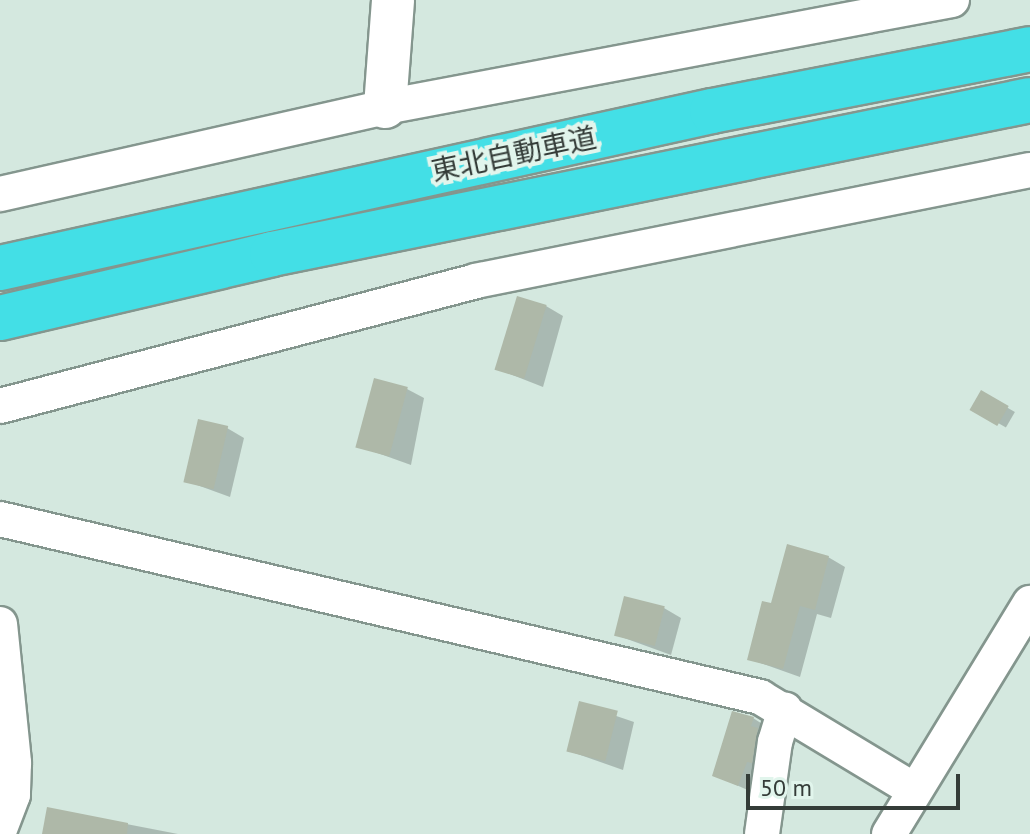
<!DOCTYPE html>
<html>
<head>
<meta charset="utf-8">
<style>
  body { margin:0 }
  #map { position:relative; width:1030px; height:834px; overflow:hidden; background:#d4e8df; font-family:"PT Sans","Noto Sans JP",sans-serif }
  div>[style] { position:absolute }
  .shadow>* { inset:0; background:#0003; transform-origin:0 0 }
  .building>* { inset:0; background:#aeb8a8; transform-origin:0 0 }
  .roads { filter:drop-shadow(2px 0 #84968e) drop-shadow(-2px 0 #84968e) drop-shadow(0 2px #84968e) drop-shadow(0 -2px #84968e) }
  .minor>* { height:34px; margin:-17px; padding:0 17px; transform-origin:17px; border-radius:17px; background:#fff }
  .tertiary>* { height:42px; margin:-21px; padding:0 21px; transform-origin:21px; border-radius:21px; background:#fff }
  .motorway>* { height:44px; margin:-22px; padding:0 22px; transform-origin:22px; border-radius:22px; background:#43dfe6 }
  span { translate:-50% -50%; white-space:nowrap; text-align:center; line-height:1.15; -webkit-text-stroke:8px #e1f5ec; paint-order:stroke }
  .street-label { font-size:28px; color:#343c38 }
  .scale { position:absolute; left:746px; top:774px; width:214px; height:36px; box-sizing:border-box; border:4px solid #343c38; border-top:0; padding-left:10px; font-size:24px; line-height:28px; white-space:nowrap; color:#343c38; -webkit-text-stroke:6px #e1f5ec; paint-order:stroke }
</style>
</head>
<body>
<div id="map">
  <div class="shadow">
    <div style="clip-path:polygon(546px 306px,563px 316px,543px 387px,497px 369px)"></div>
    <div style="clip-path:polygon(407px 389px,424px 398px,411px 465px,358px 446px)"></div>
    <div style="left:982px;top:393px;width:38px;height:18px;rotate:30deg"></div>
    <div style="clip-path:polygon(227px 428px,244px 438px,230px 497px,186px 481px)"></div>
    <div style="clip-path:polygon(828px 557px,845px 567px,831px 618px,817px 614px,800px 677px,749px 659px)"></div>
    <div style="clip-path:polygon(664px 608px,681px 618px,671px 655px,616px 635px)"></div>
    <div style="clip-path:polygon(581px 704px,634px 722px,623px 770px,569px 751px)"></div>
    <div style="clip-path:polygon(753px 718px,767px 727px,752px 792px,714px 775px)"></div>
    <div style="clip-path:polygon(49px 809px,178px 834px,44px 834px)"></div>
  </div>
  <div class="building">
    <div style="left:517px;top:296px;width:31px;height:77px;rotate:17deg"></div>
    <div style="left:374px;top:378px;width:35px;height:72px;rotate:15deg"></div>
    <div style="left:981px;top:390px;width:32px;height:23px;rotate:30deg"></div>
    <div style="left:198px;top:419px;width:31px;height:65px;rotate:13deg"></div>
    <div style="clip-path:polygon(787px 544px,829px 556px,815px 610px,800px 606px,783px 669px,747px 660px,762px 601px,771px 603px)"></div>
    <div style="left:624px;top:596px;width:42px;height:41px;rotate:14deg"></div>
    <div style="left:579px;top:701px;width:40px;height:52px;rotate:14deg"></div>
    <div style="clip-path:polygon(732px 711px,754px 717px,751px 726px,758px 728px,752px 763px,747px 762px,738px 786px,712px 776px)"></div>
    <div style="clip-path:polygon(47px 807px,128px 823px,127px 834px,42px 834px)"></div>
  </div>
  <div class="roads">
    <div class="minor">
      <div style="left:0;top:194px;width:395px;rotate:-12.7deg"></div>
      <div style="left:385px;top:107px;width:577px;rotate:-10.69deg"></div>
      <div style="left:0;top:406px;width:491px;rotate:-14.7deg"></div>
      <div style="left:475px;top:281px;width:566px;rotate:-11.31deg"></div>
      <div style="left:0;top:519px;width:781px;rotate:13.18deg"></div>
      <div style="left:760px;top:697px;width:180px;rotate:31.1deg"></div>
      <div style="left:0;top:624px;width:140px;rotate:84.2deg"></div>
      <div style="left:14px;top:763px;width:32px;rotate:92deg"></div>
      <div style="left:13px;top:795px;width:36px;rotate:111deg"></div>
      <div style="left:762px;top:834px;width:93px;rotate:-82deg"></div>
      <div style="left:775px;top:742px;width:34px;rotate:-73deg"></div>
      <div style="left:889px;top:834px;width:271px;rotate:-58.6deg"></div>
    </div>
    <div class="tertiary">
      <div style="left:385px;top:107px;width:107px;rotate:-85.7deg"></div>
    </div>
    <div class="motorway">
      <div style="left:0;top:268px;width:729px;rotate:-12.44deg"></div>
      <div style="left:712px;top:111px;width:324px;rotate:-11deg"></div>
      <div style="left:0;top:318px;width:279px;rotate:-13.2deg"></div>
      <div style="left:272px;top:254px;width:773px;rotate:-11.48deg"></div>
    </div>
  </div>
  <div class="street-label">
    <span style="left:514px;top:154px;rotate:-12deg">東北自動車道</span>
  </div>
  <div class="scale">50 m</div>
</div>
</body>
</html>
